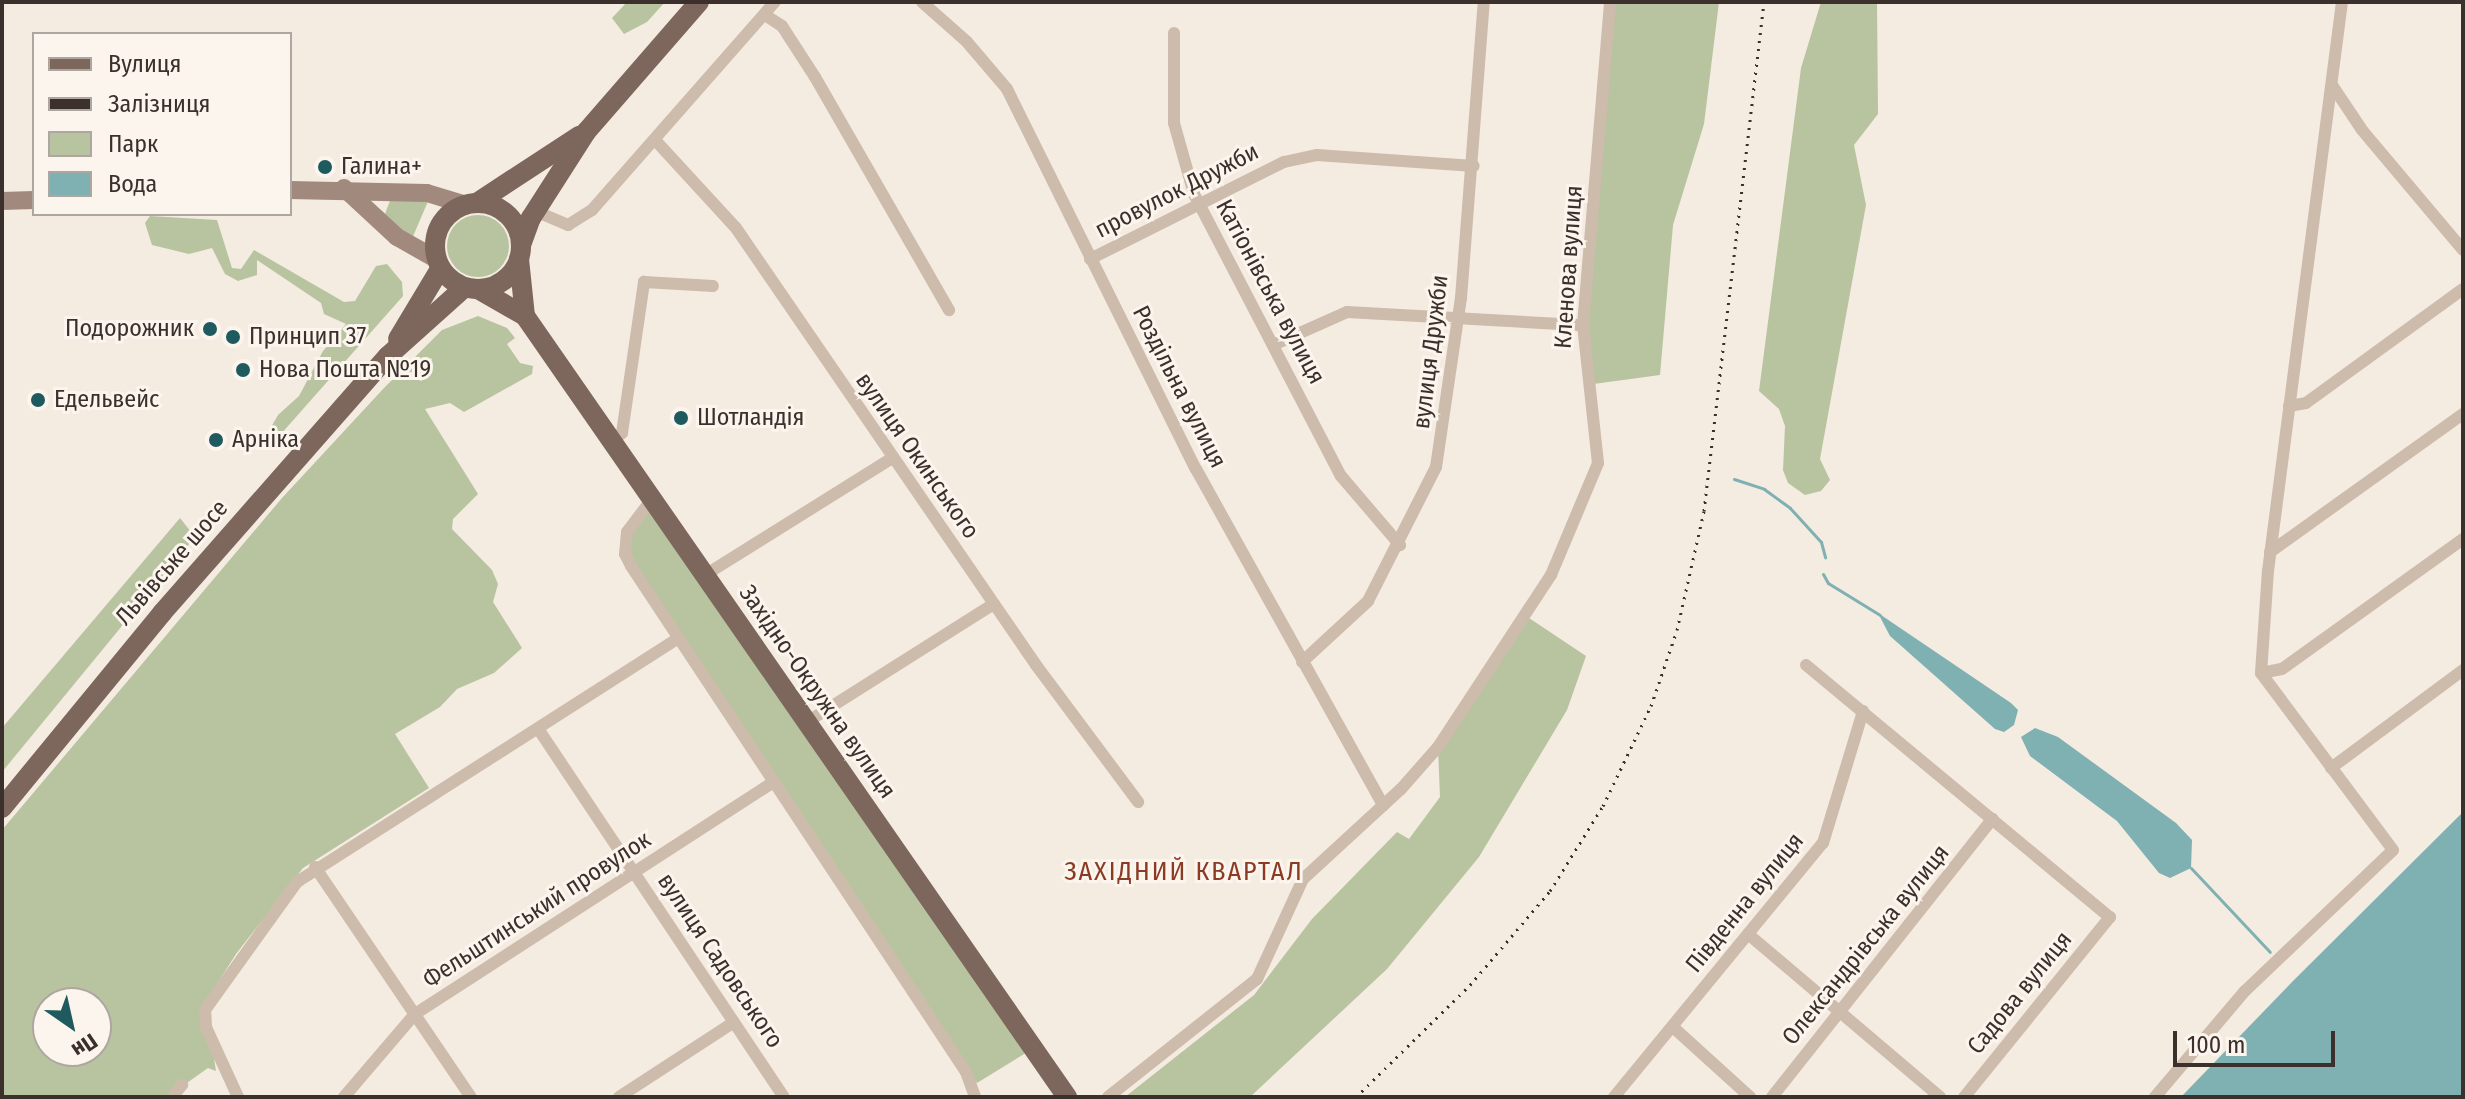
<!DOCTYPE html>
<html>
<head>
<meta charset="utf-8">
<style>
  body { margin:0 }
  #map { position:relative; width:2465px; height:1099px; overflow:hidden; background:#f4ebe1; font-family:"Fira Sans Condensed",sans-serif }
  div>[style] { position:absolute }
  .green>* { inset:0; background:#b8c4a0 }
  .round { border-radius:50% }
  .water>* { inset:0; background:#7fb0b2 }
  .stream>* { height:3px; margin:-1.5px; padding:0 1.5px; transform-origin:1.5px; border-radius:1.5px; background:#7fb0b2 }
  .minor>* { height:12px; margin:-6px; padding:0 6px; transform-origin:6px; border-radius:6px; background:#cdbbac }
  .secondary>* { height:18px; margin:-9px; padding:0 9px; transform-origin:9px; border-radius:9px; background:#a18a7d }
  .primary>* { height:20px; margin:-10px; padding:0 10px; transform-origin:10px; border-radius:10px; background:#7d675c }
  .primary>.ring { margin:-10px; padding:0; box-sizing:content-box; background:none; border:20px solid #7d675c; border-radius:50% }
  .rail>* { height:3px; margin-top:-1.5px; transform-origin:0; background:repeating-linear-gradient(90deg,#3b302b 0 2px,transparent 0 8px) }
  .dots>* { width:22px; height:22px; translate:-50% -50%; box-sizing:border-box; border:4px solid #fbf5ee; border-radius:50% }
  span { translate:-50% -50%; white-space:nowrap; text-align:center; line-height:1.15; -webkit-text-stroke:6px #fbf5ee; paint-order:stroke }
  .poi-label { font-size:24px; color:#3b302b }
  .left { translate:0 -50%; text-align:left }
  .right { translate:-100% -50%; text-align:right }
  .street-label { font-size:24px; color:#3b302b }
  .neighbourhood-label { font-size:26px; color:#8c3b22; letter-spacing:2px }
  .frame { position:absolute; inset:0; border:4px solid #3b302b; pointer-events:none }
  .legend { position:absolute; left:32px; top:32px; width:260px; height:184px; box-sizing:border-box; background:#fbf5ee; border:2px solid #aea6a0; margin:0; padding:10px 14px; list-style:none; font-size:24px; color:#3b302b }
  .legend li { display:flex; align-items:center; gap:16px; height:40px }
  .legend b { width:40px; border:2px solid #aea6a0 }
  .north { position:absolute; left:32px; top:987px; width:80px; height:80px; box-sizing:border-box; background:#fbf5ee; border:2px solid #aea6a0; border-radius:50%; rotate:146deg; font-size:22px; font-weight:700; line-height:32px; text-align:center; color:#3b302b }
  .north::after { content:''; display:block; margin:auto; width:28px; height:36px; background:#1f5a5e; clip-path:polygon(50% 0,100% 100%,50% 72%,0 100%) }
  .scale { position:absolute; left:2173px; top:1031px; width:162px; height:36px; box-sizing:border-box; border:4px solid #3b302b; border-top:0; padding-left:10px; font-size:24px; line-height:28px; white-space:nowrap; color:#3b302b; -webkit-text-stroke:6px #fbf5ee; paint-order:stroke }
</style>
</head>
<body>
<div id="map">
  <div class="green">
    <div style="clip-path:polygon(627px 2px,665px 2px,647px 22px,624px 34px,612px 18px)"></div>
    <div style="clip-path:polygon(1610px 2px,1719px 2px,1704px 124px,1673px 225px,1660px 375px,1586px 385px,1583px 325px)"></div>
    <div style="clip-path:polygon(1821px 2px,1877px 2px,1878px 114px,1854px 145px,1866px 205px,1820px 459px,1830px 480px,1821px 491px,1805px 495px,1788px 483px,1783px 470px,1785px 426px,1779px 409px,1759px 391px,1801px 68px)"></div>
    <div style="clip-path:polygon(391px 198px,429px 199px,411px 241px,385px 214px)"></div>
    <div class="round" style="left:447px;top:215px;width:62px;height:62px"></div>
    <div style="clip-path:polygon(150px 216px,217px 220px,232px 268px,241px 269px,254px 250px,344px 302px,355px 301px,376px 266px,387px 264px,402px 282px,403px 296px,273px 443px,270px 429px,278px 415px,299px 396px,323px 351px,346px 324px,324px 314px,321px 303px,257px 260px,257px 275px,238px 281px,225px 274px,212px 248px,189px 254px,152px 245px,145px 223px)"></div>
    <div style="clip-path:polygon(evenodd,478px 316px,507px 328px,515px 338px,507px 344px,520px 363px,533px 366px,532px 374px,464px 412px,450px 403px,425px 409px,478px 494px,453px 519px,452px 529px,492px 570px,498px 584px,493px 602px,522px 648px,494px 673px,457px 689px,440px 707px,395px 734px,429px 788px,303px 868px,236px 954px,205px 1003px,216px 1071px,208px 1068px,167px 1097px,2px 1097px,2px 830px,282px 498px,384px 388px,442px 330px,478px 316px,48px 1003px,96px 1003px,96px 1051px,48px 1051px,48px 1003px)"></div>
    <div style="clip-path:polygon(651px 506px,1029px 1051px,977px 1083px,635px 564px,629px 553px,633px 527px)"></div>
    <div style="clip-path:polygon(180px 518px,195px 537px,2px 772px,2px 728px)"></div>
    <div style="clip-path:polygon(1526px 616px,1586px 656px,1567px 710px,1479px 857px,1387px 969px,1250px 1097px,1125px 1097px,1254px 995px,1312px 919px,1397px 832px,1409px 839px,1440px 797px,1438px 747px)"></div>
  </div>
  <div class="water">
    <div style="clip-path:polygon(1878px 613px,2011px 703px,2018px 710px,2014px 725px,2004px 732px,1995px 729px,1890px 636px)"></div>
    <div style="clip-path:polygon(2035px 728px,2058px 737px,2176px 823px,2192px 840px,2191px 868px,2170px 878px,2159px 873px,2117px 821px,2030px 756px,2021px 737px)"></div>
    <div style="clip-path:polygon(2463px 812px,2463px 1097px,2181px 1097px,2293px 981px)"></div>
  </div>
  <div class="stream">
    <div style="left:1734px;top:479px;width:32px;rotate:18deg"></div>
    <div style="left:1764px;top:489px;width:32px;rotate:36deg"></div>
    <div style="left:1790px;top:508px;width:46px;rotate:47.6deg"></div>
    <div style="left:1821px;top:542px;width:16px;rotate:75deg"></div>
    <div style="left:1823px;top:574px;width:10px;rotate:61deg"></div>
    <div style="left:1828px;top:583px;width:61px;rotate:31.6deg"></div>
    <div style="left:2191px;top:868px;width:115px;rotate:46.8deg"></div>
  </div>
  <div class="minor">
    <div style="left:922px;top:2px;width:60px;rotate:41.6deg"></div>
    <div style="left:967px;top:42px;width:62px;rotate:49.6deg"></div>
    <div style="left:1007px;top:89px;width:424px;rotate:63.6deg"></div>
    <div style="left:1196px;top:469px;width:385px;rotate:60.9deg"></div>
    <div style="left:765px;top:15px;width:20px;rotate:33deg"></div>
    <div style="left:782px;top:26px;width:61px;rotate:57.1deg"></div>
    <div style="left:815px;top:77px;width:269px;rotate:60.1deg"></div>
    <div style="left:1174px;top:33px;width:90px;rotate:90deg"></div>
    <div style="left:1174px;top:123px;width:74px;rotate:74.3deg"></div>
    <div style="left:1194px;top:194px;width:318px;rotate:62.5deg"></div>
    <div style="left:1341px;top:476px;width:91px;rotate:49.5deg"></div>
    <div style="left:2332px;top:85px;width:54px;rotate:56.3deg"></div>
    <div style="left:2362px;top:130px;width:157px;rotate:49.9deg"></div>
    <div style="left:656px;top:141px;width:118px;rotate:47.4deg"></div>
    <div style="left:736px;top:228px;width:530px;rotate:55.53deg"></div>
    <div style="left:1036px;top:665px;width:171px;rotate:53.3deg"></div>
    <div style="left:535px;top:211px;width:36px;rotate:23deg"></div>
    <div style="left:568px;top:225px;width:28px;rotate:-32deg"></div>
    <div style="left:592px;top:210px;width:277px;rotate:-48.7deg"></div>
    <div style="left:1090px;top:259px;width:217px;rotate:-26.6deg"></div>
    <div style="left:1284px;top:162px;width:34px;rotate:-12deg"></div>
    <div style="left:1317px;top:155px;width:157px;rotate:4deg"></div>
    <div style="left:1273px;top:345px;width:81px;rotate:-24deg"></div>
    <div style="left:1347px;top:312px;width:236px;rotate:3.2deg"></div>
    <div style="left:2289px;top:406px;width:17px;rotate:-10deg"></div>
    <div style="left:2306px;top:403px;width:194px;rotate:-36deg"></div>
    <div style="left:612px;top:441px;width:13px;rotate:-39deg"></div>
    <div style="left:622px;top:433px;width:153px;rotate:-81.7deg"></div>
    <div style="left:644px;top:282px;width:69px;rotate:3.3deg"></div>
    <div style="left:652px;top:499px;width:41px;rotate:127.1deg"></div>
    <div style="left:627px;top:532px;width:22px;rotate:95deg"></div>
    <div style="left:625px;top:554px;width:13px;rotate:63deg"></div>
    <div style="left:631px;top:566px;width:607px;rotate:56.49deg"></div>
    <div style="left:966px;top:1072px;width:27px;rotate:70deg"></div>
    <div style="left:2270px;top:552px;width:237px;rotate:-35.6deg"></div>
    <div style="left:705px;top:575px;width:221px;rotate:-32deg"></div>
    <div style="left:1302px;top:662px;width:90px;rotate:-42.7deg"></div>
    <div style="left:1368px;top:601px;width:150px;rotate:-63.1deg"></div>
    <div style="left:1436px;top:467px;width:171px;rotate:-81.6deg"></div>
    <div style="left:1461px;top:298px;width:297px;rotate:-85.6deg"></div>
    <div style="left:1806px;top:665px;width:395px;rotate:39.7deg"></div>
    <div style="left:2110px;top:917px;width:232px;rotate:129deg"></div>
    <div style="left:2261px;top:673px;width:21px;rotate:-11deg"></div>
    <div style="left:2282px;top:669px;width:223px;rotate:-35.7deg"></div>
    <div style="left:807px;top:722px;width:221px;rotate:-32.3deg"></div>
    <div style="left:539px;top:730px;width:441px;rotate:56.3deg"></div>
    <div style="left:2331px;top:768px;width:164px;rotate:-36.6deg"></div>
    <div style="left:315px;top:867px;width:278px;rotate:55.9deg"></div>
    <div style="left:1748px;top:934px;width:252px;rotate:40.3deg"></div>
    <div style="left:1674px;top:1028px;width:103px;rotate:42.2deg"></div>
    <div style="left:172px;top:1097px;width:16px;rotate:-50deg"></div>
    <div style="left:238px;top:1097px;width:77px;rotate:-114.6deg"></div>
    <div style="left:206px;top:1027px;width:17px;rotate:-93deg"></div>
    <div style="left:205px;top:1010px;width:158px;rotate:-54.3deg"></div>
    <div style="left:297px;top:882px;width:452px;rotate:-32.6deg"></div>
    <div style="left:344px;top:1097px;width:109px;rotate:-49.5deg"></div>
    <div style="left:415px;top:1014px;width:427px;rotate:-32.9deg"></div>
    <div style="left:619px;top:1097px;width:137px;rotate:-33.1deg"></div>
    <div style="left:1108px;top:1097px;width:190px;rotate:-38.4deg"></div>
    <div style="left:1257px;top:979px;width:110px;rotate:-65.3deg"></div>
    <div style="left:1303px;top:879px;width:133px;rotate:-42.6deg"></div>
    <div style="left:1401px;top:789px;width:56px;rotate:-48.6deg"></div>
    <div style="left:1438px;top:747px;width:206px;rotate:-56.7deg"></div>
    <div style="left:1551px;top:575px;width:121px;rotate:-67.2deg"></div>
    <div style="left:1598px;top:463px;width:139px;rotate:-96.2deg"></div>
    <div style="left:1583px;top:325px;width:324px;rotate:-85.2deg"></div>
    <div style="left:1614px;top:1097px;width:329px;rotate:-50.6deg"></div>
    <div style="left:1823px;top:843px;width:138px;rotate:-73.1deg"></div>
    <div style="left:1772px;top:1097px;width:355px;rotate:-51.6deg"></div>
    <div style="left:2155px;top:1097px;width:139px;rotate:-49.7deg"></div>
    <div style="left:2245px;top:991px;width:204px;rotate:-43.6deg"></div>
    <div style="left:2393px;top:850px;width:221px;rotate:-126.7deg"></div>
    <div style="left:2261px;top:673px;width:102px;rotate:-86.1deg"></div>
    <div style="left:2268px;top:571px;width:574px;rotate:-82.59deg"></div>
  </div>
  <div class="secondary">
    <div style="left:344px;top:188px;width:72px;rotate:42.8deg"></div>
    <div style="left:397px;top:237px;width:45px;rotate:29.4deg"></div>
    <div style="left:290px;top:190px;width:137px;rotate:1.3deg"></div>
    <div style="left:427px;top:193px;width:39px;rotate:17deg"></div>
    <div style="left:2px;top:201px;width:32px;rotate:-2deg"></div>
  </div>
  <div class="primary">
    <div style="left:478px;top:202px;width:121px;rotate:-33.2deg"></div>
    <div class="ring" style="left:435px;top:203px;width:66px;height:66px"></div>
    <div style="left:521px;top:245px;width:29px;rotate:-70deg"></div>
    <div style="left:531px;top:218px;width:102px;rotate:-57.4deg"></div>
    <div style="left:586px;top:132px;width:172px;rotate:-49deg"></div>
    <div style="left:519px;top:259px;width:57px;rotate:84deg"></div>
    <div style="left:478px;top:289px;width:54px;rotate:29.9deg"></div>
    <div style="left:525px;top:316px;width:951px;rotate:55.24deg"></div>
    <div style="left:398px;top:339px;width:82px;rotate:-59deg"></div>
    <div style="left:2px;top:808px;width:252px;rotate:-50.6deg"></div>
    <div style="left:162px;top:613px;width:342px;rotate:-48.7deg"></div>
    <div style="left:388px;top:356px;width:103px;rotate:-41.9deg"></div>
  </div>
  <div class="rail">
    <div style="left:1356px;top:1097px;width:160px;rotate:-44.5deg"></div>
    <div style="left:1470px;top:985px;width:123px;rotate:-49.6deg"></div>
    <div style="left:1550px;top:891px;width:100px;rotate:-58.1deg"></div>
    <div style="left:1603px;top:806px;width:111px;rotate:-64.4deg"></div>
    <div style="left:1651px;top:706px;width:80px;rotate:-71.1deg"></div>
    <div style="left:1677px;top:630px;width:122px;rotate:-77.2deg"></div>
    <div style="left:1704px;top:511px;width:513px;rotate:-83.28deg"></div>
  </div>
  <div class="dots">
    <div style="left:325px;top:167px;background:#1f5a5e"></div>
    <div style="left:210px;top:329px;background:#1f5a5e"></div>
    <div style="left:233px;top:337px;background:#1f5a5e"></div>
    <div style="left:243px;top:370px;background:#1f5a5e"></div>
    <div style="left:38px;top:400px;background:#1f5a5e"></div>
    <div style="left:681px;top:418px;background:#1f5a5e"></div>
    <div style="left:216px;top:440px;background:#1f5a5e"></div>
  </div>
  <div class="poi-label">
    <span class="left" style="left:341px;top:167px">Галина+</span>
    <span class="right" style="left:194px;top:329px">Подорожник</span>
    <span class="left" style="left:249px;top:337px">Принцип 37</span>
    <span class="left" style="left:259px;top:370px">Нова Пошта №19</span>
    <span class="left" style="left:54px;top:400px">Едельвейс</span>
    <span class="left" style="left:697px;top:418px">Шотландія</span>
    <span class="left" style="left:232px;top:440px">Арніка</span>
  </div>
  <div class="street-label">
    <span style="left:1177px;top:191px;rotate:-27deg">провулок Дружби</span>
    <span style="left:1569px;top:267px;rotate:-86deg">Кленова вулиця</span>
    <span style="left:1270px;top:292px;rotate:62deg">Катіонівська вулиця</span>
    <span style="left:1431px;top:352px;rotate:-83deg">вулиця Дружби</span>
    <span style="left:1179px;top:387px;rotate:63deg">Роздільна вулиця</span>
    <span style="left:917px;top:456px;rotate:55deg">вулиця Окинського</span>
    <span style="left:172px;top:563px;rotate:-49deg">Львівське шосе</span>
    <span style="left:817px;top:692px;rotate:55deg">Західно-Окружна вулиця</span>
    <span style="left:1745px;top:903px;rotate:-51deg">Південна вулиця</span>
    <span style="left:537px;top:910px;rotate:-33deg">Фельштинський провулок</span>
    <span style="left:1866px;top:945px;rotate:-51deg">Олександрівська вулиця</span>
    <span style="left:720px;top:961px;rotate:56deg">вулиця Садовського</span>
    <span style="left:2020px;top:993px;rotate:-51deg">Садова вулиця</span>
  </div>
  <div class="neighbourhood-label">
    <span style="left:1184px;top:872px">ЗАХІДНИЙ КВАРТАЛ</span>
  </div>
  <div class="frame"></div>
  <ul class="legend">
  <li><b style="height:10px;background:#7d675c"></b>Вулиця</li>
  <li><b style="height:10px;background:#3b302b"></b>Залізниця</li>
  <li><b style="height:22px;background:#b8c4a0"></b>Парк</li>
  <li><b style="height:22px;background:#7fb0b2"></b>Вода</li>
  </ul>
  <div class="north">Пн</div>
  <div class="scale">100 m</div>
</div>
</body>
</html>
